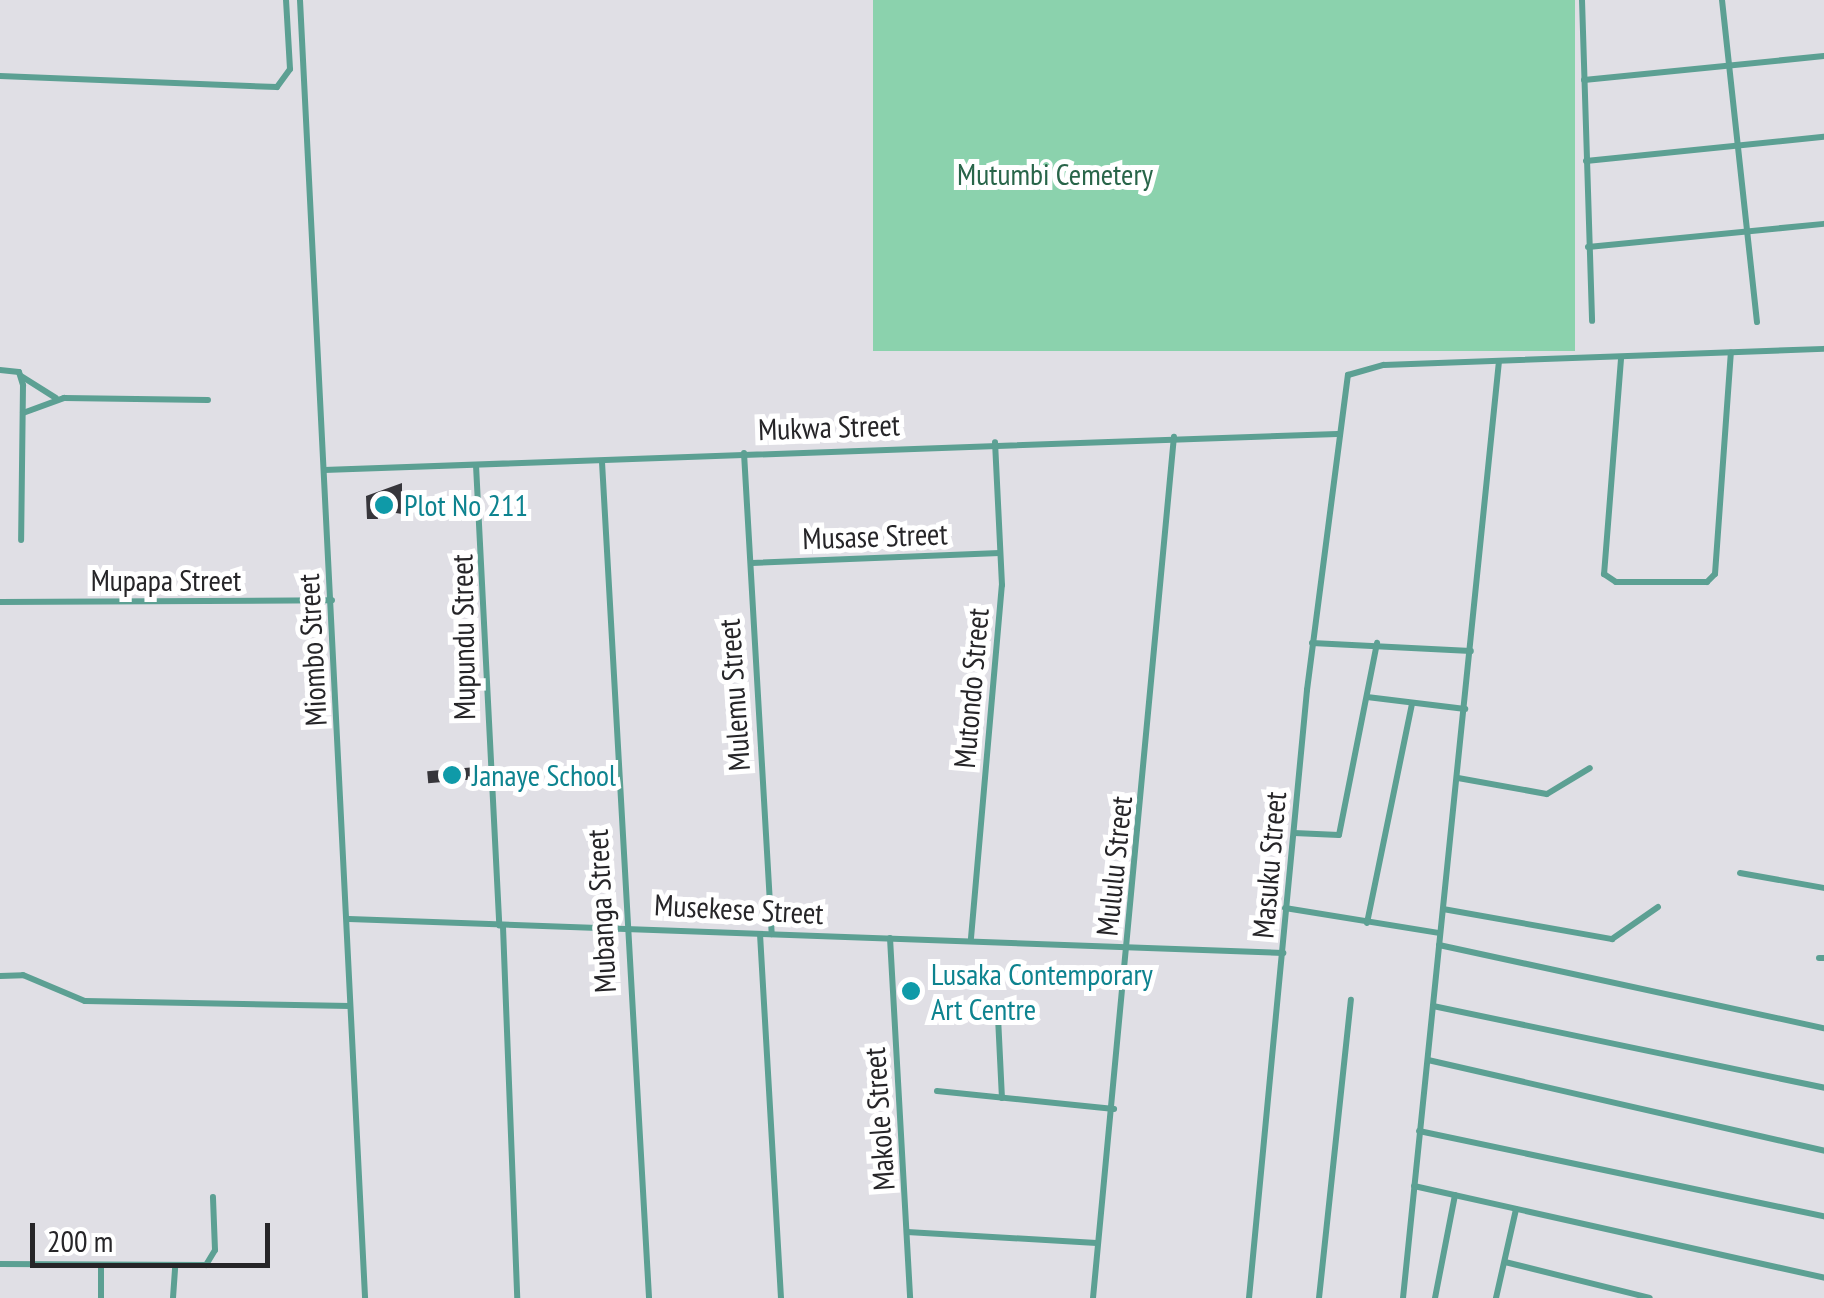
<!DOCTYPE html>
<html>
<head>
<meta charset="utf-8">
<style>
  body { margin:0 }
  #map { position:relative; width:1824px; height:1298px; overflow:hidden; background:#e0dfe5; font-family:"PT Sans Narrow",sans-serif }
  div>[style] { position:absolute }
  .green>* { inset:0; background:#8bd2ad; transform-origin:0 0 }
  .building>* { inset:0; background:#37363b; transform-origin:0 0 }
  .minor>* { height:6px; margin:-3px; padding:0 3px; transform-origin:3px; border-radius:3px; background:#5ca093 }
  .dots>* { width:28px; height:28px; translate:-50% -50%; box-sizing:border-box; border:5px solid #fff; border-radius:50% }
  span { translate:-50% -50%; white-space:nowrap; text-align:center; line-height:1.15; -webkit-text-stroke:10px #fff; paint-order:stroke }
  .park-label { font-size:30px; color:#286549 }
  .street-label { font-size:30px; color:#262528 }
  .culture-label { font-size:30px; color:#0d838f }
  .left { translate:0 -50%; text-align:left }
  .scale { position:absolute; left:30px; top:1223px; width:240px; height:45px; box-sizing:border-box; border:5px solid #262528; border-top:0; padding-left:12px; font-size:30px; line-height:35px; white-space:nowrap; color:#262528; -webkit-text-stroke:8px #fff; paint-order:stroke }
</style>
</head>
<body>
<div id="map">
  <div class="green">
    <div style="left:873px;top:0;width:702px;height:351px"></div>
  </div>
  <div class="building">
    <div style="clip-path:polygon(402px 483px,402px 514px,377px 510px,378px 519px,367px 519px,366px 496px)"></div>
    <div style="left:476px;top:767px;width:12px;height:49px;rotate:85deg"></div>
  </div>
  <div class="minor">
    <div style="left:300px;top:0;width:1300px;rotate:87.13deg"></div>
    <div style="left:1582px;top:0;width:321px;rotate:88.2deg"></div>
    <div style="left:1722px;top:0;width:324px;rotate:83.8deg"></div>
    <div style="left:0;top:76px;width:277px;rotate:2.3deg"></div>
    <div style="left:277px;top:87px;width:22px;rotate:-54deg"></div>
    <div style="left:290px;top:69px;width:69px;rotate:-93.3deg"></div>
    <div style="left:1584px;top:80px;width:241px;rotate:-5.7deg"></div>
    <div style="left:1586px;top:161px;width:239px;rotate:-5.8deg"></div>
    <div style="left:1588px;top:247px;width:237px;rotate:-5.6deg"></div>
    <div style="left:1621px;top:359px;width:216px;rotate:94.5deg"></div>
    <div style="left:1604px;top:574px;width:14px;rotate:34deg"></div>
    <div style="left:1616px;top:582px;width:91px"></div>
    <div style="left:1707px;top:582px;width:11px;rotate:-45deg"></div>
    <div style="left:1715px;top:574px;width:222px;rotate:-85.9deg"></div>
    <div style="left:0;top:370px;width:19px;rotate:6deg"></div>
    <div style="left:19px;top:372px;width:14px;rotate:73deg"></div>
    <div style="left:23px;top:385px;width:155px;rotate:90.7deg"></div>
    <div style="left:21px;top:376px;width:41px;rotate:32.2deg"></div>
    <div style="left:23px;top:413px;width:44px;rotate:-20.1deg"></div>
    <div style="left:64px;top:398px;width:144px;rotate:0.8deg"></div>
    <div style="left:744px;top:453px;width:482px;rotate:86.7deg"></div>
    <div style="left:602px;top:462px;width:837px;rotate:86.78deg"></div>
    <div style="left:476px;top:465px;width:461px;rotate:87.1deg"></div>
    <div style="left:324px;top:470px;width:1014px;rotate:-2.04deg"></div>
    <div style="left:752px;top:563px;width:248px;rotate:-2.3deg"></div>
    <div style="left:0;top:602px;width:332px;rotate:-0.3deg"></div>
    <div style="left:1312px;top:643px;width:159px;rotate:2.9deg"></div>
    <div style="left:1367px;top:697px;width:99px;rotate:7deg"></div>
    <div style="left:1458px;top:778px;width:90px;rotate:10.2deg"></div>
    <div style="left:1547px;top:794px;width:50px;rotate:-31.2deg"></div>
    <div style="left:1294px;top:833px;width:45px;rotate:2.5deg"></div>
    <div style="left:1339px;top:835px;width:196px;rotate:-78.8deg"></div>
    <div style="left:1740px;top:873px;width:85px;rotate:10.1deg"></div>
    <div style="left:1285px;top:908px;width:157px;rotate:9.2deg"></div>
    <div style="left:1443px;top:909px;width:172px;rotate:10.1deg"></div>
    <div style="left:1612px;top:939px;width:56px;rotate:-34.8deg"></div>
    <div style="left:349px;top:919px;width:935px;rotate:2.08deg"></div>
    <div style="left:1367px;top:923px;width:224px;rotate:-78.4deg"></div>
    <div style="left:503px;top:927px;width:371px;rotate:87.8deg"></div>
    <div style="left:760px;top:934px;width:365px;rotate:86.7deg"></div>
    <div style="left:890px;top:938px;width:361px;rotate:86.8deg"></div>
    <div style="left:971px;top:938px;width:354px;rotate:-85deg"></div>
    <div style="left:1002px;top:585px;width:143px;rotate:-92.8deg"></div>
    <div style="left:1439px;top:945px;width:394px;rotate:12.2deg"></div>
    <div style="left:1819px;top:958px;width:5px"></div>
    <div style="left:0;top:976px;width:23px;rotate:-2deg"></div>
    <div style="left:23px;top:975px;width:67px;rotate:22.8deg"></div>
    <div style="left:85px;top:1001px;width:265px;rotate:1.1deg"></div>
    <div style="left:1433px;top:1006px;width:400px;rotate:11.8deg"></div>
    <div style="left:998px;top:1017px;width:81px;rotate:87.2deg"></div>
    <div style="left:1428px;top:1060px;width:406px;rotate:12.9deg"></div>
    <div style="left:937px;top:1091px;width:178px;rotate:5.8deg"></div>
    <div style="left:1419px;top:1131px;width:414px;rotate:11.9deg"></div>
    <div style="left:1414px;top:1186px;width:420px;rotate:12.6deg"></div>
    <div style="left:907px;top:1232px;width:190px;rotate:3.3deg"></div>
    <div style="left:1505px;top:1262px;width:149px;rotate:13.9deg"></div>
    <div style="left:0;top:1264px;width:206px;rotate:0.3deg"></div>
    <div style="left:206px;top:1265px;width:17px;rotate:-59deg"></div>
    <div style="left:215px;top:1250px;width:53px;rotate:-92.2deg"></div>
    <div style="left:101px;top:1298px;width:32px;rotate:-90deg"></div>
    <div style="left:173px;top:1298px;width:32px;rotate:-86deg"></div>
    <div style="left:1093px;top:1298px;width:865px;rotate:-84.63deg"></div>
    <div style="left:1249px;top:1298px;width:611px;rotate:-84.55deg"></div>
    <div style="left:1307px;top:690px;width:318px;rotate:-82.6deg"></div>
    <div style="left:1348px;top:375px;width:37px;rotate:-16deg"></div>
    <div style="left:1384px;top:365px;width:440px;rotate:-2.1deg"></div>
    <div style="left:1319px;top:1298px;width:300px;rotate:-83.9deg"></div>
    <div style="left:1403px;top:1298px;width:942px;rotate:-84.15deg"></div>
    <div style="left:1435px;top:1298px;width:105px;rotate:-79deg"></div>
    <div style="left:1496px;top:1298px;width:91px;rotate:-77.3deg"></div>
  </div>
  <div class="dots">
    <div style="left:384px;top:505px;background:#0f9aa8"></div>
    <div style="left:452px;top:775px;background:#0f9aa8"></div>
    <div style="left:911px;top:991px;background:#0f9aa8"></div>
  </div>
  <div class="park-label">
    <span style="left:1055px;top:174px">Mutumbi Cemetery</span>
  </div>
  <div class="street-label">
    <span style="left:829px;top:427px;rotate:-2deg">Mukwa Street</span>
    <span style="left:875px;top:536px;rotate:-2deg">Musase Street</span>
    <span style="left:166px;top:580px">Mupapa Street</span>
    <span style="left:463px;top:637px;rotate:-91deg">Mupundu Street</span>
    <span style="left:312px;top:650px;rotate:-93deg">Miombo Street</span>
    <span style="left:971px;top:688px;rotate:-85deg">Mutondo Street</span>
    <span style="left:734px;top:695px;rotate:-94deg">Mulemu Street</span>
    <span style="left:1269px;top:865px;rotate:-85deg">Masuku Street</span>
    <span style="left:1114px;top:866px;rotate:-84deg">Mululu Street</span>
    <span style="left:739px;top:909px;rotate:3deg">Musekese Street</span>
    <span style="left:601px;top:911px;rotate:-93deg">Mubanga Street</span>
    <span style="left:879px;top:1119px;rotate:-94deg">Makole Street</span>
  </div>
  <div class="culture-label">
    <span class="left" style="left:404px;top:505px">Plot No 211</span>
    <span class="left" style="left:472px;top:775px">Janaye School</span>
    <span class="left" style="left:931px;top:991px">Lusaka Contemporary<br>Art Centre</span>
  </div>
  <div class="scale">200 m</div>
</div>
</body>
</html>
